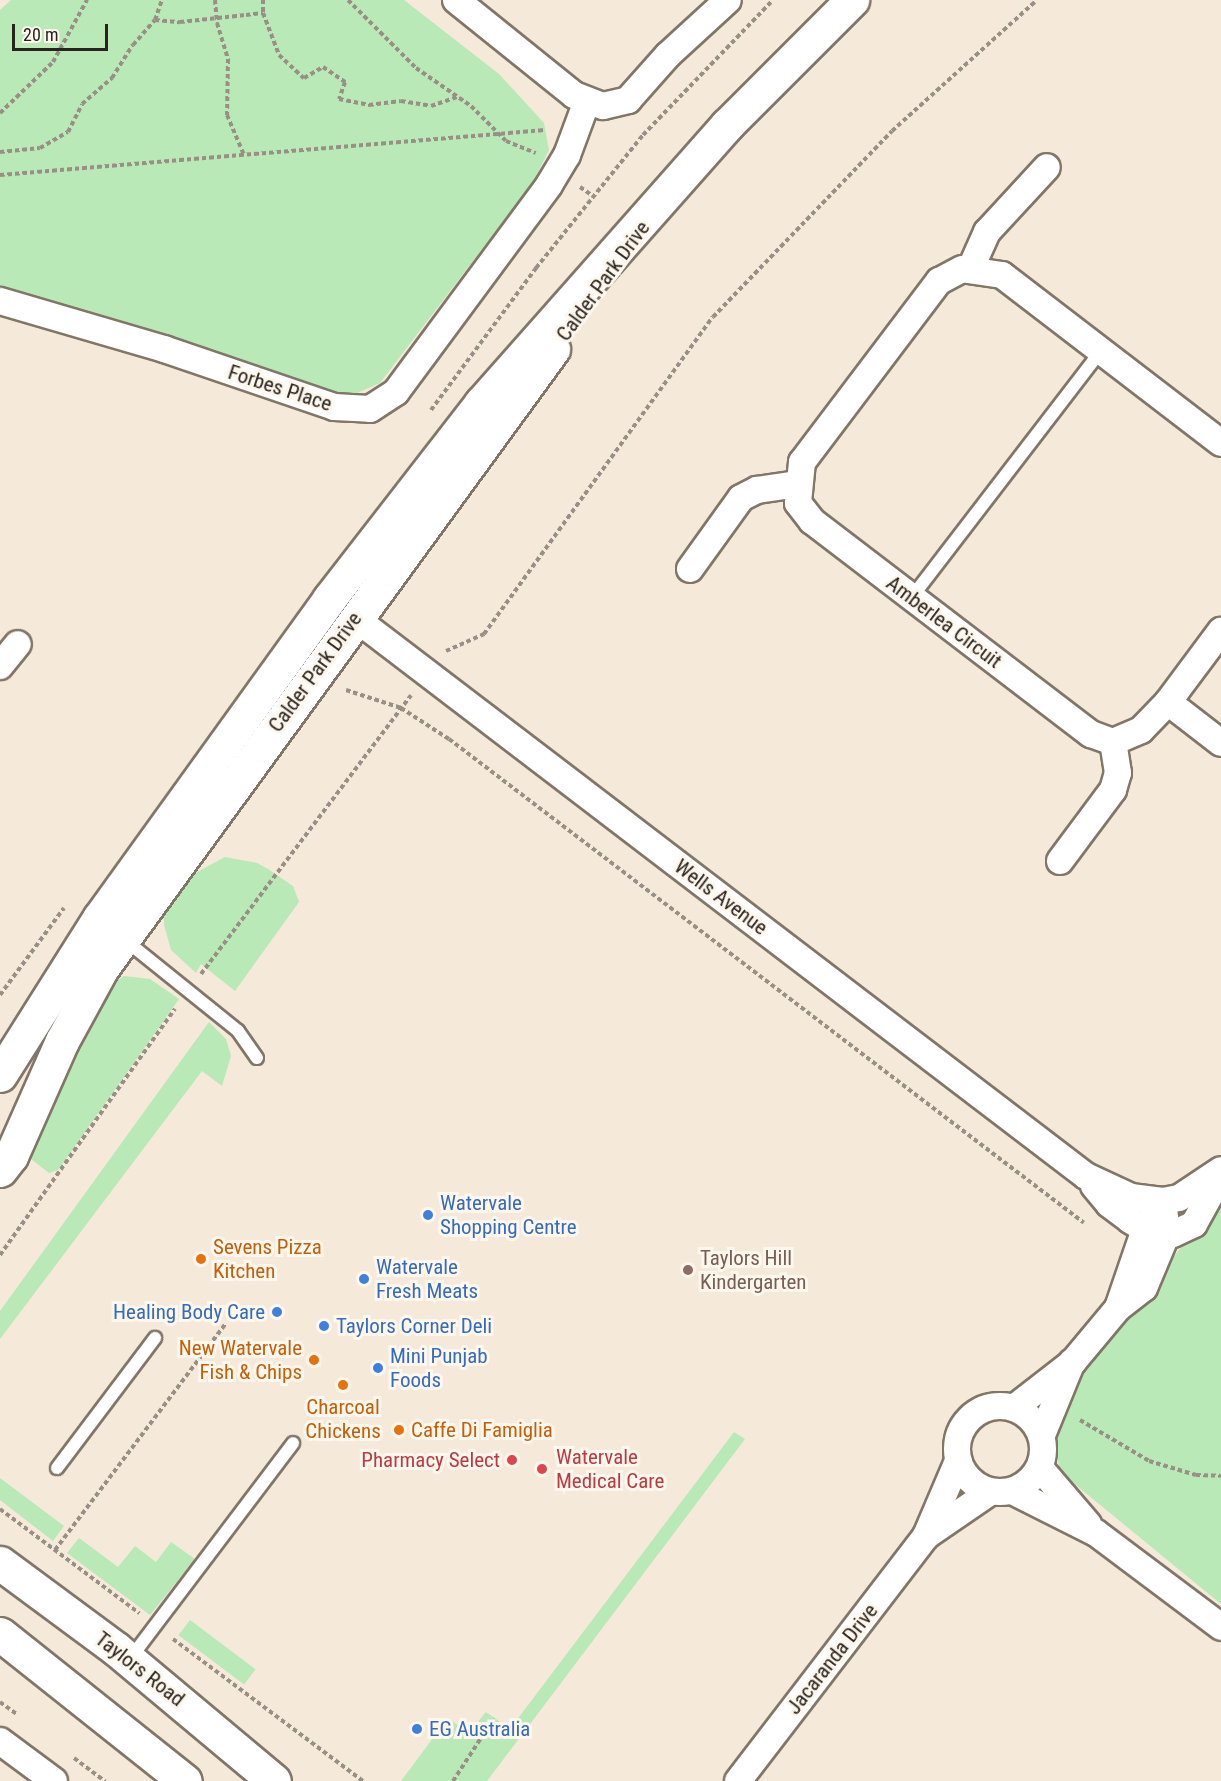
<!DOCTYPE html>
<html>
<head>
<meta charset="utf-8">
<style>
  body { margin:0 }
  #map { position:relative; width:1221px; height:1781px; overflow:hidden; background:#f5e9d9; font-family:"Roboto Condensed",sans-serif }
  div>[style] { position:absolute }
  .green>* { inset:0; background:#b8e9b7; transform-origin:0 0 }
  .path>* { height:4px; margin-top:-2px; transform-origin:0; background:repeating-linear-gradient(90deg,#999085 0 4.5px,transparent 0 7.5px) }
  .roads { filter:drop-shadow(2px 0 #817668) drop-shadow(-2px 0 #817668) drop-shadow(0 2px #817668) drop-shadow(0 -2px #817668) }
  .lane>* { height:12px; margin:-6px; padding:0 6px; transform-origin:6px; border-radius:6px; background:#fff }
  .street>* { height:26px; margin:-13px; padding:0 13px; transform-origin:13px; border-radius:13px; background:#fff }
  .street>.ring { margin:-13px; padding:0; box-sizing:content-box; background:none; border:26px solid #fff; border-radius:50% }
  .secondary>* { height:33px; margin:-16.5px; padding:0 16.5px; transform-origin:16.5px; border-radius:16.5px; background:#fff }
  .path-bridge>* { height:4px; margin-top:-2px; transform-origin:0; background:repeating-linear-gradient(90deg,#999085 0 4.5px,transparent 0 7.5px) }
  .dots>* { width:16px; height:16px; translate:-50% -50%; box-sizing:border-box; border:3px solid #fef7ee; border-radius:50% }
  span { translate:-50% -50%; white-space:nowrap; text-align:center; line-height:1.15; -webkit-text-stroke:6px #fef7ee; paint-order:stroke }
  .street-label { font-size:21px; color:#28231d }
  .shop-label { font-size:21px; color:#366cbe }
  .left { translate:0 -50%; text-align:left }
  .right { translate:-100% -50%; text-align:right }
  .food-label { font-size:21px; color:#c56008 }
  .education-label { font-size:21px; color:#785e54 }
  .health-label { font-size:21px; color:#be3a42 }
  .scale { position:absolute; left:12px; top:24px; width:96px; height:27px; box-sizing:border-box; border:3px solid #28231d; border-top:0; padding-left:8px; font-size:18px; line-height:21px; white-space:nowrap; color:#28231d; -webkit-text-stroke:4px #fef7ee; paint-order:stroke }
</style>
</head>
<body>
<div id="map">
  <div class="green">
    <div style="clip-path:polygon(11px 0,404px 0,499px 74px,544px 123px,549px 150px,533px 182px,380px 383px,350px 396px,326px 396px,0 296px,0 10px)"></div>
    <div style="clip-path:polygon(225px 857px,257px 863px,268px 869px,293px 886px,299px 902px,235px 991px,201px 964px,196px 973px,171px 950px,164px 925px,164px 907px,186px 878px)"></div>
    <div style="clip-path:polygon(124px 976px,150px 979px,179px 999px,58px 1170px,49px 1173px,31px 1159px,32px 1149px,104px 989px)"></div>
    <div style="clip-path:polygon(209px 1022px,226px 1039px,231px 1056px,222px 1086px,202px 1071px,0 1339px,0 1311px)"></div>
    <div style="clip-path:polygon(1221px 1197px,1221px 1604px,1060px 1472px,1050px 1413px)"></div>
    <div style="clip-path:polygon(734px 1432px,745px 1439px,487px 1781px,401px 1781px,448px 1718px,469px 1733px,486px 1712px,510px 1729px)"></div>
    <div style="clip-path:polygon(0 1478px,64px 1526px,53px 1541px,0 1500px)"></div>
    <div style="clip-path:polygon(79px 1538px,118px 1567px,135px 1546px,156px 1562px,171px 1542px,195px 1559px,150px 1615px,67px 1553px)"></div>
    <div style="left:190px;top:1620px;width:82px;height:19px;rotate:37deg"></div>
  </div>
  <div class="path">
    <div style="left:215px;top:0;width:23px;rotate:85deg"></div>
    <div style="left:217px;top:23px;width:38px;rotate:73deg"></div>
    <div style="left:228px;top:59px;width:56px;rotate:91deg"></div>
    <div style="left:227px;top:115px;width:43px;rotate:67deg"></div>
    <div style="left:263px;top:0;width:13px;rotate:90deg"></div>
    <div style="left:263px;top:13px;width:45px;rotate:69.1deg"></div>
    <div style="left:279px;top:55px;width:34px;rotate:43deg"></div>
    <div style="left:304px;top:78px;width:22px;rotate:-30deg"></div>
    <div style="left:323px;top:67px;width:27px;rotate:34deg"></div>
    <div style="left:345px;top:82px;width:18px;rotate:109deg"></div>
    <div style="left:339px;top:99px;width:31px;rotate:11deg"></div>
    <div style="left:369px;top:105px;width:32px;rotate:-7deg"></div>
    <div style="left:401px;top:101px;width:30px;rotate:9deg"></div>
    <div style="left:431px;top:106px;width:28px;rotate:-19deg"></div>
    <div style="left:348px;top:0;width:96px;rotate:45deg"></div>
    <div style="left:416px;top:68px;width:67px;rotate:34.6deg"></div>
    <div style="left:471px;top:106px;width:49px;rotate:45deg"></div>
    <div style="left:506px;top:141px;width:32px;rotate:22deg"></div>
    <div style="left:246px;top:15px;width:17px;rotate:-7deg"></div>
    <div style="left:155px;top:20px;width:25px;rotate:5deg"></div>
    <div style="left:0;top:113px;width:74px;rotate:-43.9deg"></div>
    <div style="left:53px;top:62px;width:71px;rotate:-61.3deg"></div>
    <div style="left:0;top:152px;width:40px;rotate:-5.7deg"></div>
    <div style="left:40px;top:148px;width:32px;rotate:-30deg"></div>
    <div style="left:68px;top:132px;width:31px;rotate:-63deg"></div>
    <div style="left:82px;top:104px;width:40px;rotate:-41deg"></div>
    <div style="left:112px;top:78px;width:39px;rotate:-58deg"></div>
    <div style="left:133px;top:45px;width:33px;rotate:-49deg"></div>
    <div style="left:155px;top:20px;width:21px;rotate:-71deg"></div>
    <div style="left:0;top:175px;width:547px;rotate:-4.72deg"></div>
    <div style="left:580px;top:187px;width:16px;rotate:35deg"></div>
    <div style="left:431px;top:410px;width:177px;rotate:-53.5deg"></div>
    <div style="left:536px;top:268px;width:171px;rotate:-51.2deg"></div>
    <div style="left:643px;top:135px;width:187px;rotate:-46.1deg"></div>
    <div style="left:446px;top:651px;width:42px;rotate:-24.1deg"></div>
    <div style="left:484px;top:634px;width:391px;rotate:-54.2deg"></div>
    <div style="left:713px;top:317px;width:258px;rotate:-46.1deg"></div>
    <div style="left:892px;top:131px;width:195px;rotate:-42.1deg"></div>
    <div style="left:346px;top:690px;width:58px;rotate:18.1deg"></div>
    <div style="left:401px;top:708px;width:57px;rotate:32.9deg"></div>
    <div style="left:449px;top:739px;width:798px;rotate:37.31deg"></div>
    <div style="left:201px;top:974px;width:349px;rotate:-53deg"></div>
    <div style="left:0;top:995px;width:108px;rotate:-53.7deg"></div>
    <div style="left:0;top:1255px;width:302px;rotate:-54.6deg"></div>
    <div style="left:1080px;top:1420px;width:80px;rotate:30.7deg"></div>
    <div style="left:1149px;top:1461px;width:49px;rotate:16.6deg"></div>
    <div style="left:1196px;top:1475px;width:25px;rotate:2deg"></div>
    <div style="left:0;top:1509px;width:174px;rotate:36.8deg"></div>
    <div style="left:55px;top:1550px;width:284px;rotate:-53deg"></div>
    <div style="left:173px;top:1639px;width:237px;rotate:36.8deg"></div>
    <div style="left:0;top:1702px;width:22px;rotate:36deg"></div>
    <div style="left:74px;top:1758px;width:39px;rotate:37deg"></div>
    <div style="left:453px;top:1781px;width:75px;rotate:-56.9deg"></div>
  </div>
  <div class="roads">
    <div class="lane">
      <div style="left:912px;top:597px;width:310px;rotate:-52.5deg"></div>
      <div style="left:125px;top:940px;width:145px;rotate:38.8deg"></div>
      <div style="left:238px;top:1031px;width:33px;rotate:55deg"></div>
      <div style="left:57px;top:1468px;width:163px;rotate:-53deg"></div>
      <div style="left:129px;top:1660px;width:272px;rotate:-52.9deg"></div>
    </div>
    <div class="street">
      <div style="left:456px;top:0;width:151px;rotate:38.8deg"></div>
      <div style="left:574px;top:95px;width:31px;rotate:21deg"></div>
      <div style="left:603px;top:106px;width:26px;rotate:-13deg"></div>
      <div style="left:628px;top:100px;width:60px;rotate:-48.4deg"></div>
      <div style="left:668px;top:55px;width:81px;rotate:-42.5deg"></div>
      <div style="left:970px;top:270px;width:42px;rotate:-65.9deg"></div>
      <div style="left:987px;top:232px;width:88px;rotate:-47.3deg"></div>
      <div style="left:0;top:301px;width:171px;rotate:16.3deg"></div>
      <div style="left:164px;top:349px;width:180px;rotate:18.8deg"></div>
      <div style="left:334px;top:407px;width:36px;rotate:3deg"></div>
      <div style="left:370px;top:409px;width:31px;rotate:-33deg"></div>
      <div style="left:396px;top:392px;width:257px;rotate:-53.5deg"></div>
      <div style="left:549px;top:185px;width:35px;rotate:-59deg"></div>
      <div style="left:567px;top:155px;width:58px;rotate:-69.7deg"></div>
      <div style="left:1221px;top:443px;width:276px;rotate:-142.5deg"></div>
      <div style="left:1002px;top:275px;width:40px;rotate:-171.5deg"></div>
      <div style="left:962px;top:269px;width:26px;rotate:152deg"></div>
      <div style="left:939px;top:281px;width:227px;rotate:127.1deg"></div>
      <div style="left:802px;top:462px;width:41px;rotate:95.6deg"></div>
      <div style="left:798px;top:503px;width:23px;rotate:52deg"></div>
      <div style="left:812px;top:521px;width:351px;rotate:37.4deg"></div>
      <div style="left:1091px;top:734px;width:23px;rotate:20deg"></div>
      <div style="left:1113px;top:742px;width:30px;rotate:-23deg"></div>
      <div style="left:1141px;top:730px;width:39px;rotate:-46deg"></div>
      <div style="left:1168px;top:702px;width:89px;rotate:-53.3deg"></div>
      <div style="left:690px;top:569px;width:87px;rotate:-54.3deg"></div>
      <div style="left:741px;top:498px;width:18px;rotate:-27deg"></div>
      <div style="left:757px;top:490px;width:41px;rotate:-8.3deg"></div>
      <div style="left:355px;top:618px;width:920px;rotate:37.36deg"></div>
      <div style="left:1086px;top:1176px;width:50px;rotate:25deg"></div>
      <div style="left:1131px;top:1197px;width:32px;rotate:7deg"></div>
      <div style="left:1163px;top:1201px;width:16px;rotate:-11deg"></div>
      <div style="left:1179px;top:1198px;width:50px;rotate:-33.7deg"></div>
      <div style="left:0;top:666px;width:28px;rotate:-51deg"></div>
      <div style="left:1168px;top:702px;width:67px;rotate:37.7deg"></div>
      <div style="left:1060px;top:861px;width:89px;rotate:-53.3deg"></div>
      <div style="left:1113px;top:790px;width:18px;rotate:-74deg"></div>
      <div style="left:1118px;top:773px;width:31px;rotate:-99deg"></div>
      <div style="left:1094px;top:1186px;width:23px;rotate:50deg"></div>
      <div style="left:1109px;top:1204px;width:26px;rotate:37deg"></div>
      <div style="left:1130px;top:1220px;width:17px;rotate:31deg"></div>
      <div style="left:1145px;top:1229px;width:28px;rotate:10deg"></div>
      <div style="left:1173px;top:1234px;width:23px;rotate:-25deg"></div>
      <div style="left:1194px;top:1224px;width:56px;rotate:-61.1deg"></div>
      <div style="left:1118px;top:1308px;width:83px;rotate:-71.1deg"></div>
      <div style="left:1145px;top:1229px;width:18px;rotate:-56deg"></div>
      <div class="ring" style="left:957px;top:1406px;width:60px;height:60px"></div>
      <div style="left:1014px;top:1408px;width:75px;rotate:-37.9deg"></div>
      <div style="left:1073px;top:1362px;width:70px;rotate:-50.2deg"></div>
      <div style="left:1118px;top:1308px;width:33px;rotate:-38deg"></div>
      <div style="left:1144px;top:1288px;width:60px;rotate:-67.3deg"></div>
      <div style="left:1167px;top:1233px;width:32px;rotate:-97deg"></div>
      <div style="left:1042px;top:1435px;width:79px;rotate:-67.7deg"></div>
      <div style="left:1040px;top:1468px;width:74px;rotate:49.4deg"></div>
      <div style="left:1012px;top:1491px;width:94px;rotate:26.6deg"></div>
      <div style="left:1096px;top:1533px;width:156px;rotate:36.9deg"></div>
      <div style="left:926px;top:1536px;width:78px;rotate:-34.5deg"></div>
      <div style="left:0;top:1741px;width:67px;rotate:36.5deg"></div>
      <div style="left:738px;top:1781px;width:309px;rotate:-52.5deg"></div>
      <div style="left:926px;top:1536px;width:82px;rotate:-66.9deg"></div>
    </div>
    <div class="secondary">
      <div style="left:0;top:1075px;width:187px;rotate:-57.7deg"></div>
      <div style="left:100px;top:917px;width:392px;rotate:-54.2deg"></div>
      <div style="left:329px;top:599px;width:248px;rotate:-52.2deg"></div>
      <div style="left:481px;top:403px;width:371px;rotate:-48.5deg"></div>
      <div style="left:727px;top:125px;width:177px;rotate:-45deg"></div>
      <div style="left:0;top:1170px;width:18px;rotate:-52deg"></div>
      <div style="left:11px;top:1156px;width:126px;rotate:-66.1deg"></div>
      <div style="left:62px;top:1041px;width:83px;rotate:-61.3deg"></div>
      <div style="left:102px;top:968px;width:766px;rotate:-53.92deg"></div>
      <div style="left:0;top:1563px;width:143px;rotate:36.5deg"></div>
      <div style="left:115px;top:1648px;width:207px;rotate:39.9deg"></div>
      <div style="left:0;top:1634px;width:236px;rotate:38.5deg"></div>
    </div>
  </div>
  <div class="path-bridge">
    <div style="left:180px;top:22px;width:66px;rotate:-6.1deg"></div>
  </div>
  <div class="dots">
    <div style="left:428px;top:1215px;background:#3f7fe0"></div>
    <div style="left:201px;top:1259px;background:#e8710a"></div>
    <div style="left:688px;top:1270px;background:#8d6e63"></div>
    <div style="left:364px;top:1279px;background:#3f7fe0"></div>
    <div style="left:277px;top:1312px;background:#3f7fe0"></div>
    <div style="left:324px;top:1326px;background:#3f7fe0"></div>
    <div style="left:314px;top:1360px;background:#e8710a"></div>
    <div style="left:378px;top:1368px;background:#3f7fe0"></div>
    <div style="left:343px;top:1385px;background:#e8710a"></div>
    <div style="left:399px;top:1430px;background:#e8710a"></div>
    <div style="left:512px;top:1460px;background:#e0444e"></div>
    <div style="left:542px;top:1469px;background:#e0444e"></div>
    <div style="left:417px;top:1729px;background:#3f7fe0"></div>
  </div>
  <div class="street-label">
    <span style="left:603px;top:281px;rotate:-54deg">Calder Park Drive</span>
    <span style="left:280px;top:388px;rotate:18deg">Forbes Place</span>
    <span style="left:944px;top:622px;rotate:37deg">Amberlea Circuit</span>
    <span style="left:315px;top:672px;rotate:-54deg">Calder Park Drive</span>
    <span style="left:721px;top:897px;rotate:37deg">Wells Avenue</span>
    <span style="left:832px;top:1659px;rotate:-52deg">Jacaranda Drive</span>
    <span style="left:140px;top:1669px;rotate:38deg">Taylors Road</span>
  </div>
  <div class="shop-label">
    <span class="left" style="left:440px;top:1215px">Watervale<br>Shopping Centre</span>
    <span class="left" style="left:376px;top:1279px">Watervale<br>Fresh Meats</span>
    <span class="right" style="left:265px;top:1312px">Healing Body Care</span>
    <span class="left" style="left:336px;top:1326px">Taylors Corner Deli</span>
    <span class="left" style="left:390px;top:1368px">Mini Punjab<br>Foods</span>
    <span class="left" style="left:429px;top:1729px">EG Australia</span>
  </div>
  <div class="food-label">
    <span class="left" style="left:213px;top:1259px">Sevens Pizza<br>Kitchen</span>
    <span class="right" style="left:302px;top:1360px">New Watervale<br>Fish &amp; Chips</span>
    <span style="left:343px;top:1419px">Charcoal<br>Chickens</span>
    <span class="left" style="left:411px;top:1430px">Caffe Di Famiglia</span>
  </div>
  <div class="education-label">
    <span class="left" style="left:700px;top:1270px">Taylors Hill<br>Kindergarten</span>
  </div>
  <div class="health-label">
    <span class="left" style="left:556px;top:1469px">Watervale<br>Medical Care</span>
    <span class="right" style="left:500px;top:1460px">Pharmacy Select</span>
  </div>
  <div class="scale">20 m</div>
</div>
</body>
</html>
